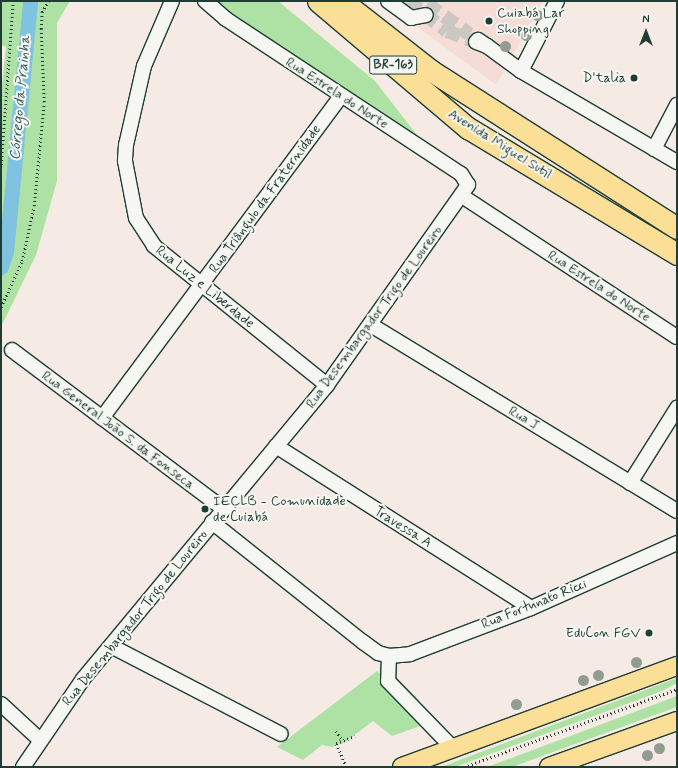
<!DOCTYPE html>
<html>
<head>
<meta charset="utf-8">
<style>
  body { margin:0 }
  #map { position:relative; width:678px; height:768px; overflow:hidden; background:#f6eae5; font-family:Mynerve,sans-serif }
  div>[style] { position:absolute }
  .built>* { inset:0; background:#f6dcd6 }
  .green>* { inset:0; background:#aee2a4 }
  .canal>* { height:15px; margin:-7.5px; padding:0 7.5px; transform-origin:7.5px; border-radius:7.5px; background:#80c3e1 }
  .minor-tunnel>* { height:14px; margin-top:-7px; transform-origin:0; background:repeating-linear-gradient(90deg,#cbc7c2 0 14px,transparent 0 21px) }
  .path>* { height:2.5px; margin-top:-1.25px; transform-origin:0; background:repeating-linear-gradient(90deg,#1f3d34 0 1px,transparent 0 4px) }
  .roads { filter:drop-shadow(1px 0 #1f3d34) drop-shadow(-1px 0 #1f3d34) drop-shadow(0 1px #1f3d34) drop-shadow(0 -1px #1f3d34) }
  .minor>* { height:14px; margin:-7px; padding:0 7px; transform-origin:7px; border-radius:7px; background:#f6f6f2 }
  .major>* { height:18px; margin:-9px; padding:0 9px; transform-origin:9px; border-radius:9px; background:#fbdf96 }
  .highway>* { height:21px; margin:-10.5px; padding:0 10.5px; transform-origin:10.5px; border-radius:10.5px; background:#fbdf96 }
  .trees>* { width:11px; height:11px; margin:-5.5px; border-radius:50%; background:#909d90 }
  .dots>* { width:11px; height:11px; translate:-50% -50%; box-sizing:border-box; border:2px solid #f6f6f2; border-radius:50% }
  span { translate:-50% -50%; white-space:nowrap; text-align:center; line-height:1.15; -webkit-text-stroke:4px #f6f6f2; paint-order:stroke }
  .shield-label span { padding:1px 3px; background:#f6f6f2; border:1px solid; border-radius:3px; -webkit-text-stroke-width:0 }
  .shield-label { font-size:13px; color:#1f3d34; font-weight:700 }
  .poi-label { font-size:14px; color:#1f3d34 }
  .left { translate:0 -50%; text-align:left }
  .right { translate:-100% -50%; text-align:right }
  .street-label { font-size:14px; color:#1f3d34 }
  .water-label { font-size:15px; color:#375e5f; font-style:italic }
  .frame { position:absolute; inset:0; border:2px solid #1f3d34; pointer-events:none }
  .north { position:absolute; left:626px; top:12px; width:40px; height:40px; -webkit-text-stroke:3px #f6f6f2; paint-order:stroke; rotate:0deg; font-size:11px; font-weight:700; line-height:16px; text-align:center; color:#1f3d34 }
  .north::after { content:''; display:block; margin:auto; width:14px; height:18px; background:#1f3d34; clip-path:polygon(50% 0,100% 100%,50% 72%,0 100%) }
</style>
</head>
<body>
<div id="map">
  <div class="built">
    <div style="clip-path:polygon(382px 1px,543px 1px,496px 85px)"></div>
  </div>
  <div class="green">
    <div style="clip-path:polygon(1px 1px,70px 1px,57px 23px,57px 181px,36px 255px,1px 327px,1px 95px,6px 47px,1px 45px)"></div>
    <div style="clip-path:polygon(211px 1px,278px 1px,375px 81px,420px 139px)"></div>
    <div style="clip-path:polygon(377px 671px,388px 681px,396px 677px,420px 701px,411px 711px,423px 725px,392px 736px,373px 721px,344px 743px,332px 747px,322px 745px,303px 760px,277px 747px)"></div>
    <div style="clip-path:polygon(677px 678px,677px 683px,662px 691px,455px 767px,441px 767px)"></div>
    <div style="clip-path:polygon(677px 696px,677px 707px,512px 767px,487px 767px)"></div>
  </div>
  <div class="canal">
    <div style="left:1px;top:267px;width:16px;rotate:-72deg"></div>
    <div style="left:6px;top:252px;width:252px;rotate:-84.5deg"></div>
  </div>
  <div class="minor-tunnel">
    <div style="left:408px;top:1px;width:49px;rotate:37.6deg"></div>
    <div style="left:447px;top:31px;width:31px;rotate:21deg"></div>
    <div style="left:427px;top:4px;width:52px;rotate:35.5deg"></div>
  </div>
  <div class="path">
    <div style="left:1px;top:165px;width:164px;rotate:-85.8deg"></div>
    <div style="left:1px;top:307px;width:51px;rotate:-65.5deg"></div>
    <div style="left:22px;top:261px;width:56px;rotate:-77.7deg"></div>
    <div style="left:34px;top:206px;width:104px;rotate:-84.5deg"></div>
    <div style="left:44px;top:102px;width:73px;rotate:-92.4deg"></div>
    <div style="left:41px;top:29px;width:17px;rotate:-87deg"></div>
    <div style="left:42px;top:12px;width:13px;rotate:-61deg"></div>
    <div style="left:336px;top:731px;width:11px;rotate:56deg"></div>
    <div style="left:346px;top:767px;width:26px;rotate:-113deg"></div>
    <div style="left:336px;top:743px;width:20px;rotate:-20deg"></div>
    <div style="left:464px;top:767px;width:227px;rotate:-20.1deg"></div>
  </div>
  <div class="roads">
    <div class="minor">
      <div style="left:172px;top:1px;width:71px;rotate:113.3deg"></div>
      <div style="left:144px;top:66px;width:81px;rotate:102.8deg"></div>
      <div style="left:126px;top:145px;width:16px;rotate:94deg"></div>
      <div style="left:125px;top:161px;width:58px;rotate:79.1deg"></div>
      <div style="left:136px;top:218px;width:33px;rotate:57deg"></div>
      <div style="left:154px;top:246px;width:222px;rotate:38.8deg"></div>
      <div style="left:388px;top:1px;width:29px;rotate:36deg"></div>
      <div style="left:411px;top:18px;width:15px;rotate:-11deg"></div>
      <div style="left:476px;top:42px;width:12px;rotate:20deg"></div>
      <div style="left:487px;top:46px;width:11px;rotate:-146deg"></div>
      <div style="left:487px;top:46px;width:42px;rotate:36.3deg"></div>
      <div style="left:521px;top:71px;width:181px;rotate:30.3deg"></div>
      <div style="left:521px;top:71px;width:79px;rotate:-62.8deg"></div>
      <div style="left:654px;top:149px;width:50px;rotate:-62.4deg"></div>
      <div style="left:462px;top:196px;width:257px;rotate:33.3deg"></div>
      <div style="left:371px;top:325px;width:358px;rotate:31.3deg"></div>
      <div style="left:12px;top:350px;width:265px;rotate:36.9deg"></div>
      <div style="left:102px;top:418px;width:401px;rotate:-53.4deg"></div>
      <div style="left:276px;top:446px;width:302px;rotate:32.4deg"></div>
      <div style="left:630px;top:483px;width:89px;rotate:-57.9deg"></div>
      <div style="left:212px;top:522px;width:193px;rotate:38.5deg"></div>
      <div style="left:363px;top:642px;width:19px;rotate:36deg"></div>
      <div style="left:378px;top:653px;width:11px;rotate:15deg"></div>
      <div style="left:389px;top:656px;width:21px;rotate:-5deg"></div>
      <div style="left:410px;top:654px;width:129px;rotate:-20.8deg"></div>
      <div style="left:531px;top:608px;width:160px;rotate:-24deg"></div>
      <div style="left:111px;top:646px;width:191px;rotate:27.4deg"></div>
      <div style="left:389px;top:656px;width:25px;rotate:92deg"></div>
      <div style="left:388px;top:681px;width:93px;rotate:45.9deg"></div>
      <div style="left:1px;top:704px;width:53px;rotate:42.7deg"></div>
      <div style="left:23px;top:767px;width:107px;rotate:-55.7deg"></div>
      <div style="left:83px;top:679px;width:382px;rotate:-50.3deg"></div>
      <div style="left:327px;top:385px;width:245px;rotate:-54.8deg"></div>
      <div style="left:468px;top:185px;width:13px;rotate:-122deg"></div>
      <div style="left:461px;top:174px;width:282px;rotate:-146.6deg"></div>
      <div style="left:226px;top:19px;width:28px;rotate:-139deg"></div>
    </div>
    <div class="major">
      <div style="left:402px;top:767px;width:293px;rotate:-20.2deg"></div>
      <div style="left:549px;top:767px;width:136px;rotate:-19.8deg"></div>
    </div>
    <div class="highway">
      <div style="left:318px;top:1px;width:197px;rotate:40.3deg"></div>
      <div style="left:468px;top:128px;width:244px;rotate:31.1deg"></div>
      <div style="left:342px;top:1px;width:112px;rotate:38.1deg"></div>
      <div style="left:430px;top:70px;width:293px;rotate:32.6deg"></div>
    </div>
  </div>
  <div class="trees">
    <div style="left:537px;top:15px"></div>
    <div style="left:526px;top:35px"></div>
    <div style="left:505px;top:46px"></div>
    <div style="left:636px;top:662px"></div>
    <div style="left:598px;top:675px"></div>
    <div style="left:583px;top:680px"></div>
    <div style="left:516px;top:704px"></div>
    <div style="left:659px;top:748px"></div>
    <div style="left:647px;top:755px"></div>
  </div>
  <div class="dots">
    <div style="left:489px;top:21px;background:#1f3d34"></div>
    <div style="left:634px;top:78px;background:#1f3d34"></div>
    <div style="left:205px;top:509px;background:#1f3d34"></div>
    <div style="left:649px;top:633px;background:#1f3d34"></div>
  </div>
  <div class="shield-label">
    <span style="left:393px;top:65px">BR-163</span>
  </div>
  <div class="poi-label">
    <span class="left" style="left:497px;top:21px">Cuiabá Lar<br>Shopping</span>
    <span class="right" style="left:626px;top:78px">D'talia</span>
    <span class="left" style="left:213px;top:509px">IECLB - Comunidade<br>de Cuiabá</span>
    <span class="right" style="left:641px;top:633px">EduCon FGV</span>
  </div>
  <div class="street-label">
    <span style="left:337px;top:93px;rotate:33deg">Rua Estrela do Norte</span>
    <span style="left:500px;top:144px;rotate:32deg">Avenida Miguel Sutil</span>
    <span style="left:265px;top:199px;rotate:-54deg">Rua Triângulo da Fraternidade</span>
    <span style="left:599px;top:286px;rotate:33deg">Rua Estrela do Norte</span>
    <span style="left:205px;top:287px;rotate:39deg">Rua Luz e Liberdade</span>
    <span style="left:374px;top:317px;rotate:-54deg">Rua Desembargador Trigo de Loureiro</span>
    <span style="left:524px;top:418px;rotate:31deg">Rua J</span>
    <span style="left:118px;top:430px;rotate:37deg">Rua General João S. da Fonseca</span>
    <span style="left:403px;top:527px;rotate:32deg">Travessa A</span>
    <span style="left:534px;top:604px;rotate:-22deg">Rua Fortunato Ricci</span>
    <span style="left:135px;top:618px;rotate:-51deg">Rua Desembargador Trigo de Loureiro</span>
  </div>
  <div class="water-label">
    <span style="left:21px;top:98px;rotate:-85deg">Córrego da Prainha</span>
  </div>
  <div class="frame"></div>
  <div class="north">N</div>
</div>
</body>
</html>
